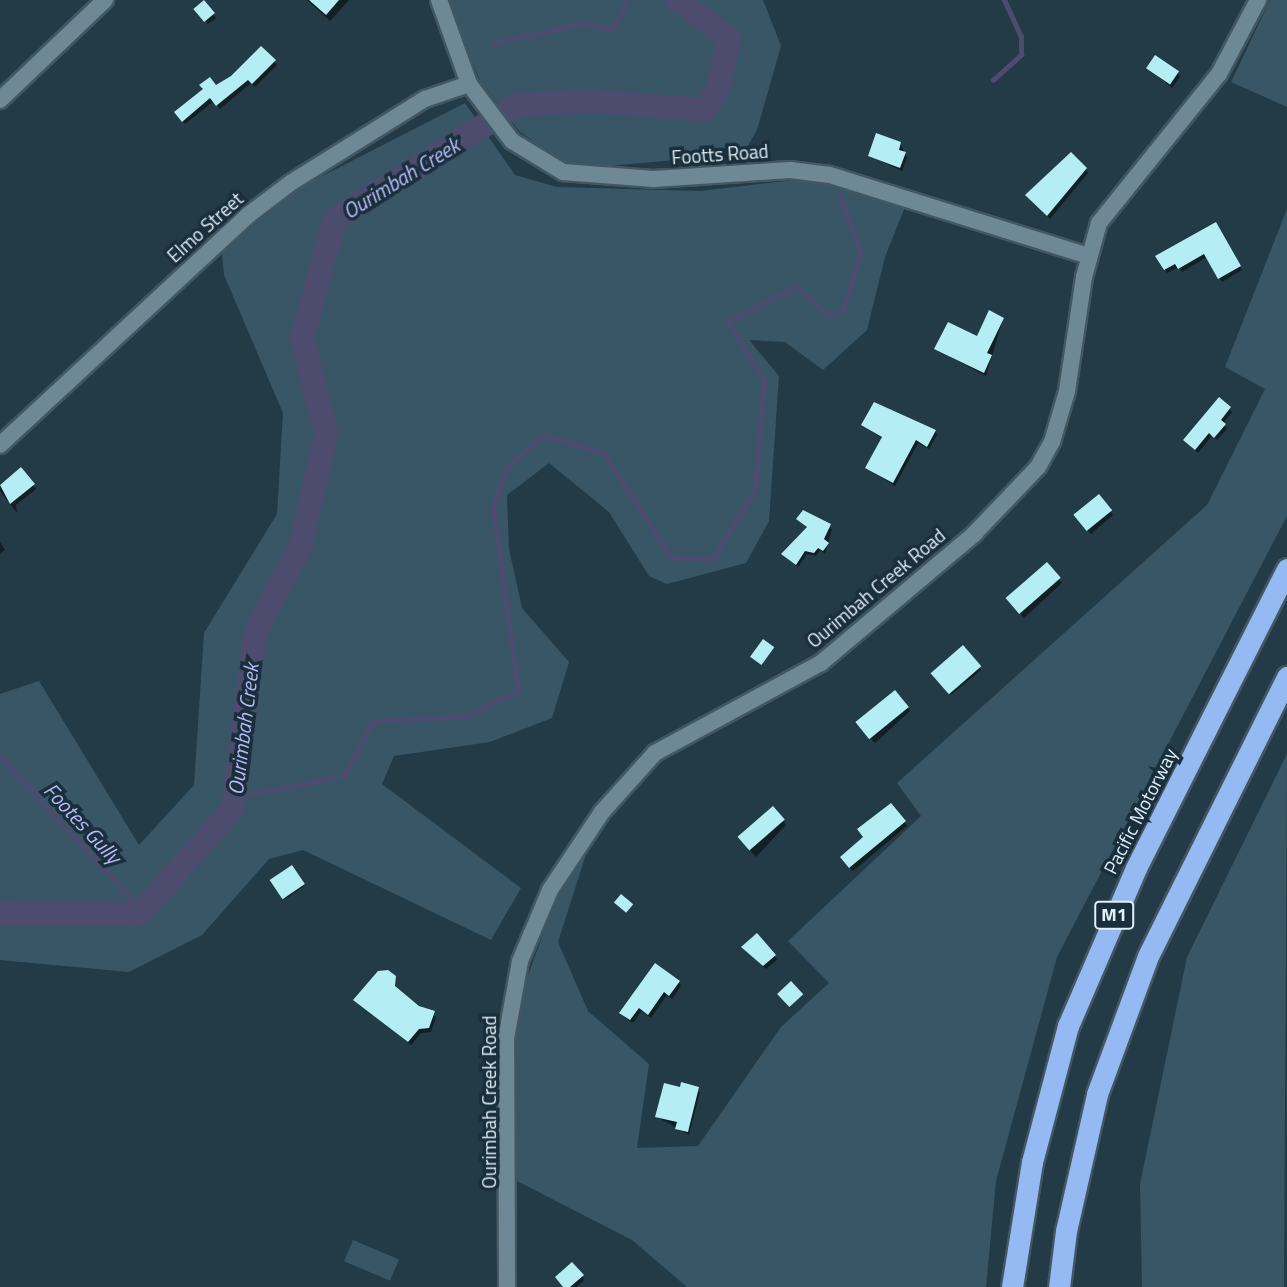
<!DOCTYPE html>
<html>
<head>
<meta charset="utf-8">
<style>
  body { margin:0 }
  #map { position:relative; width:1287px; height:1287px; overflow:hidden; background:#233a47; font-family:"Titillium Web",sans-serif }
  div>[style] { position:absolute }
  .green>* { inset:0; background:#395667; transform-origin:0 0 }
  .shadow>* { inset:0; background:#0007; transform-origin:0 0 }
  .stream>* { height:4.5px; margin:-2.25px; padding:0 2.25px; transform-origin:2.25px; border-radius:2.25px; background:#4d4c6f }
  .river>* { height:24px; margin:-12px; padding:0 12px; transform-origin:12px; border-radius:12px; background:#4d4c6f }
  .building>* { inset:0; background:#b5edf5; transform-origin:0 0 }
  .roads { filter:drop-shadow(2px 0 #425761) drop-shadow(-2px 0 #425761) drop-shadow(0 2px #425761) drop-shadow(0 -2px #425761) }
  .street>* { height:16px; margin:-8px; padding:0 8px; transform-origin:8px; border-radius:8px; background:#6e8896 }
  .highway>* { height:21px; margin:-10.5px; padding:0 10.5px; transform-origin:10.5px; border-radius:10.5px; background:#95b9f3 }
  span { translate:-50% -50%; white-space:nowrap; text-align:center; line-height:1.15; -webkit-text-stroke:7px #192f3c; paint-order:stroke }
  .shield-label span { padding:2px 5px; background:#192f3c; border:2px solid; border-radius:5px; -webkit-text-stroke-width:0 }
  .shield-label { font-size:18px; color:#e2f0f8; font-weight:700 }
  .street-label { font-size:19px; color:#e2f0f8 }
  .water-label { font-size:21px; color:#bbb8f7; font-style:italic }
</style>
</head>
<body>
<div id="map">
  <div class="green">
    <div style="clip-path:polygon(448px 0,763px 0,781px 46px,757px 130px,743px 154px,586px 168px,562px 162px,519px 131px,480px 81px)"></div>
    <div style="clip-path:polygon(1270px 0,1287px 0,1287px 107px,1231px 82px)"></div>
    <div style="clip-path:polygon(465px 103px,515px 175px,557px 187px,700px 191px,802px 179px,907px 202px,885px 257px,867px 330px,823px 370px,785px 342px,749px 340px,779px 376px,769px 521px,746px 563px,667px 584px,649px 576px,609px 512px,549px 463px,507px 495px,509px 549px,522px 608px,569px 662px,552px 718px,490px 742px,394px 756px,382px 784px,521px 888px,491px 940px,303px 850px,269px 859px,202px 935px,129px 972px,0 960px,0 694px,39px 681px,139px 845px,194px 785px,204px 633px,277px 514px,283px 413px,224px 275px,222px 253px,293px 191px)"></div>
    <div style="clip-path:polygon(1287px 209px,1287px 516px,1057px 957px,996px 1181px,986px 1287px,687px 1287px,632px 1240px,515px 1180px,513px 1017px,555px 901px,588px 848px,558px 942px,588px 1011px,649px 1064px,637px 1148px,698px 1146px,781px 1027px,829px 983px,788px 941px,921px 816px,897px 783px,1207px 505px,1265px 389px,1225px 367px)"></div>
    <div style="clip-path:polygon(1287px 754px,1284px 1287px,1142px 1287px,1140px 1184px,1187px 957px)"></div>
    <div style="left:353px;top:1240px;width:50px;height:23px;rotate:23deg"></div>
  </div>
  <div class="shadow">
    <div style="clip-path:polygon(307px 0,349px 0,330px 21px)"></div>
    <div style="clip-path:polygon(198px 12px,213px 14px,216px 18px,208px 24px)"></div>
    <div style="clip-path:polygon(261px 48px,277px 65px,255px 87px,251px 83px,220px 109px,214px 101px,185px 124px,178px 116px,232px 77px)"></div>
    <div style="clip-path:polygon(1148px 68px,1178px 73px,1180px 77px,1172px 88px)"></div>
    <div style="clip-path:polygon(900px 143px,907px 158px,902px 171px,870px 156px)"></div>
    <div style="clip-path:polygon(1086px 169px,1088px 173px,1050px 219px,1027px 196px)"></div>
    <div style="clip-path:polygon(1215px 224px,1242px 270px,1222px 282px,1207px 257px,1182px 272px,1179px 267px,1167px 273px,1158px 257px)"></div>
    <div style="clip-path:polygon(1003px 319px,986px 376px,936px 349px,977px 338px)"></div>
    <div style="clip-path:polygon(1220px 400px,1232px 412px,1223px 424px,1227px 429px,1217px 440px,1212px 436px,1198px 453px,1185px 440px)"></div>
    <div style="clip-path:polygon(863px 425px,935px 431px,937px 435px,929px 449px,918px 443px,895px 486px,867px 468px,883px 439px)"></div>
    <div style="clip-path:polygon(21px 470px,36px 489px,16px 505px,17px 513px,0 491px,0 484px)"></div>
    <div style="clip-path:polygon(1098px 497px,1113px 515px,1091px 534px,1079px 520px)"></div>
    <div style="clip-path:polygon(798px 519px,832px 529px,825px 554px,820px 550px,816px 556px,807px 554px,798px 567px,783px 554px,808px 529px)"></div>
    <div style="clip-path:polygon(0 542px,5px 550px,0 554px)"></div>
    <div style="clip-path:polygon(1047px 564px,1062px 583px,1024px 618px,1011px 603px)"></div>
    <div style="clip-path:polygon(963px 647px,981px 670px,951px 695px,935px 677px)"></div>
    <div style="clip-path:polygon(908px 708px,910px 711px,875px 743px,861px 729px)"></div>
    <div style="clip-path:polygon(784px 821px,786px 825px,756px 857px,745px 845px)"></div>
    <div style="clip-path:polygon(905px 822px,907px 826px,853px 871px,844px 861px)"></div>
    <div style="left:292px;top:868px;width:22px;height:23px;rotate:56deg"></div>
    <div style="clip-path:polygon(746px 951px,775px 956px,777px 960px,766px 969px)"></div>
    <div style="clip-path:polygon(395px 977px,396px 989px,436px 1017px,431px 1032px,421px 1033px,411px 1045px,355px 1000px)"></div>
    <div style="clip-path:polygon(679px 982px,681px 986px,672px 999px,667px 995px,651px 1018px,641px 1011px,633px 1023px,624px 1017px,621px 1013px)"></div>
    <div style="clip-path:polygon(665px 1085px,700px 1092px,689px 1135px,657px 1117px)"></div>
    <div style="clip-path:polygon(582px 1276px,584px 1280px,577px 1287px,564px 1287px)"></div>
  </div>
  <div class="stream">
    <div style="left:493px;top:43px;width:90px;rotate:-12.2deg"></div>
    <div style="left:581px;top:24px;width:32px;rotate:9deg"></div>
    <div style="left:613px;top:29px;width:32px;rotate:-64deg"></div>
    <div style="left:993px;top:80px;width:38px;rotate:-42deg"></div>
    <div style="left:1021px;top:55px;width:18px;rotate:-90deg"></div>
    <div style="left:1021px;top:37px;width:41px;rotate:-114.7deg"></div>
    <div style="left:0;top:756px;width:193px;rotate:47.3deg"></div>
    <div style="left:131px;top:898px;width:18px;rotate:61deg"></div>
    <div style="left:235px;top:797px;width:111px;rotate:-10.9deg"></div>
    <div style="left:344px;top:776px;width:62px;rotate:-62.2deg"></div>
    <div style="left:373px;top:721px;width:93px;rotate:-3.1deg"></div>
    <div style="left:466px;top:716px;width:58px;rotate:-25.7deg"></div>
    <div style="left:518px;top:691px;width:188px;rotate:-97.7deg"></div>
    <div style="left:493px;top:505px;width:40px;rotate:-69.8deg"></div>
    <div style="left:507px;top:467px;width:48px;rotate:-41.6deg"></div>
    <div style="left:543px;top:435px;width:64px;rotate:16.4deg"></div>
    <div style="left:604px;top:453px;width:124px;rotate:57.2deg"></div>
    <div style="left:671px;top:557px;width:42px;rotate:2.7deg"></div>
    <div style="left:713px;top:559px;width:82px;rotate:-59deg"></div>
    <div style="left:755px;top:489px;width:108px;rotate:-85.2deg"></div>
    <div style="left:764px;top:381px;width:69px;rotate:-121.4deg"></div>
    <div style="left:728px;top:322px;width:76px;rotate:-28.2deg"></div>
    <div style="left:795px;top:286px;width:46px;rotate:40.6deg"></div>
    <div style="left:830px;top:316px;width:14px;rotate:-25deg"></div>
    <div style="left:843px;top:310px;width:61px;rotate:-72.8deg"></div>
    <div style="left:861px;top:252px;width:61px;rotate:-111.1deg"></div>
  </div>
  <div class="river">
    <div style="left:0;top:913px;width:140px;rotate:0.4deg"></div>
    <div style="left:140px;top:914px;width:141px;rotate:-48.7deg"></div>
    <div style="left:233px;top:808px;width:176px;rotate:-82.8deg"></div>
    <div style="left:255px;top:633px;width:99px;rotate:-62.4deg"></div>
    <div style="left:301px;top:545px;width:114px;rotate:-77.3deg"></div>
    <div style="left:326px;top:434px;width:99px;rotate:-104deg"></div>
    <div style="left:302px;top:338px;width:123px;rotate:-74.5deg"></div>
    <div style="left:335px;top:219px;width:215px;rotate:-32.1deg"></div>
    <div style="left:517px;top:105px;width:71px;rotate:-3.2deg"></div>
    <div style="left:588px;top:101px;width:116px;rotate:4.4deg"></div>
    <div style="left:704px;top:110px;width:24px;rotate:-55deg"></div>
    <div style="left:718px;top:90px;width:53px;rotate:-78.1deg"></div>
    <div style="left:729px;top:38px;width:64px;rotate:-143.3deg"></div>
  </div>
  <div class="building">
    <div style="left:204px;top:0;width:17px;height:14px;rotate:50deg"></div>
    <div style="clip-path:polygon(309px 0,339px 0,326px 15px)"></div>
    <div style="clip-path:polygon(261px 46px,276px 60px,252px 84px,248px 80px,216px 106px,210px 98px,182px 122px,174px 112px,203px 89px,199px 85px,210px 77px,216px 85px,231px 76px)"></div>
    <div style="left:1155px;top:55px;width:29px;height:16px;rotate:34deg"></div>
    <div style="clip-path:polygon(876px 133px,901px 142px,899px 150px,906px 152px,900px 168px,868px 156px)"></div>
    <div style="clip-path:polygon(1071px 152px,1087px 168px,1047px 216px,1025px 195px)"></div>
    <div style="clip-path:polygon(1216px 222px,1241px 266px,1218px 279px,1204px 254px,1178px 269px,1175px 264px,1164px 270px,1155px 256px)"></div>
    <div style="clip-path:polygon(989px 310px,1004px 318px,987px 353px,992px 355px,984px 373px,934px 349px,948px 322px,977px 336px)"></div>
    <div style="clip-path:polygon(1219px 397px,1231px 407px,1221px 420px,1226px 424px,1214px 438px,1209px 433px,1195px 450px,1183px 440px)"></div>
    <div style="clip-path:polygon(874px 402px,936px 430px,927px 447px,916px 440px,893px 483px,865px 468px,882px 437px,861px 425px)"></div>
    <div style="clip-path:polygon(21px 467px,35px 484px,10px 504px,0 485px)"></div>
    <div style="left:1099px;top:494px;width:21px;height:33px;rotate:51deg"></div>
    <div style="clip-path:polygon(803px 510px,831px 524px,824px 539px,829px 543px,823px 551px,818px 548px,814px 553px,805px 551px,796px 565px,781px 554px,807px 527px,796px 519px)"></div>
    <div style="left:1047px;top:562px;width:21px;height:55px;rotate:49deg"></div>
    <div style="left:763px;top:639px;width:14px;height:22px;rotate:36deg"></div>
    <div style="left:963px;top:645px;width:28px;height:43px;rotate:49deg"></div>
    <div style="left:895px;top:690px;width:22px;height:51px;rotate:51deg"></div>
    <div style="clip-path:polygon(891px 803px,906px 821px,849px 868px,840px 857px,863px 837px,857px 829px)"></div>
    <div style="left:773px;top:806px;width:18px;height:47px;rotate:49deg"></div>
    <div style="left:292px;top:865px;width:23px;height:27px;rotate:56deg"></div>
    <div style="left:621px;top:894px;width:16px;height:11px;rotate:40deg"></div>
    <div style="clip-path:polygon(757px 933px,776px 955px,763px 966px,741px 947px)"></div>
    <div style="clip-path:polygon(655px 963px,680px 981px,669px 996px,664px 992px,648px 1015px,639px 1008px,630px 1020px,619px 1013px)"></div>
    <div style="clip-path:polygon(388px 970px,396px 976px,395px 986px,419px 1006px,435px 1011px,429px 1028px,419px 1029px,408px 1042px,353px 1000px,378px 971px)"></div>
    <div style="left:791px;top:981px;width:18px;height:19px;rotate:47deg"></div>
    <div style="clip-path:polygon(681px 1082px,699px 1087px,688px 1132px,675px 1129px,677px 1122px,655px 1117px,664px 1083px,680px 1087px)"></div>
    <div style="clip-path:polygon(572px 1262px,584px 1275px,570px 1287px,563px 1287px,555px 1277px)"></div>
  </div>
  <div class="roads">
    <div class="street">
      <div style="left:439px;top:0;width:89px;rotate:70.3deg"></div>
      <div style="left:469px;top:84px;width:71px;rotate:53deg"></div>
      <div style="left:512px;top:141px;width:60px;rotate:31.3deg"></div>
      <div style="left:563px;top:172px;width:91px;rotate:4.4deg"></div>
      <div style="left:654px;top:179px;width:136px;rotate:-3.8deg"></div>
      <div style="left:790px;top:170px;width:40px;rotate:7.1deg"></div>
      <div style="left:830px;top:175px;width:270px;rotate:17.4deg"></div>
      <div style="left:0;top:100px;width:145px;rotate:-43.6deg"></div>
      <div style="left:0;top:445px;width:337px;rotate:-42.8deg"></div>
      <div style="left:247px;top:216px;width:56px;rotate:-37.1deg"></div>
      <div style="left:292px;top:182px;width:157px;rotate:-32deg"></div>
      <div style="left:425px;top:99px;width:46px;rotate:-18.8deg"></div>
      <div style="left:507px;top:1287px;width:248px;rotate:-90.2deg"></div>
      <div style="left:506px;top:1039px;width:79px;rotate:-79.8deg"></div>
      <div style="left:520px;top:961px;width:77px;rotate:-67.1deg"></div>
      <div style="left:550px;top:890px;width:94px;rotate:-56.3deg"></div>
      <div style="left:602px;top:812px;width:79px;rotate:-48.1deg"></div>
      <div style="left:655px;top:753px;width:189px;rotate:-28.5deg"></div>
      <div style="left:821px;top:663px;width:200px;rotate:-40.1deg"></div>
      <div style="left:974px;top:534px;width:93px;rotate:-46.3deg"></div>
      <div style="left:1038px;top:467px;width:29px;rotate:-61deg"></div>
      <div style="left:1052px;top:442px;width:53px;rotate:-73.6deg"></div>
      <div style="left:1067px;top:391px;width:115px;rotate:-81.5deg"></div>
      <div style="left:1084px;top:277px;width:56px;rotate:-74.5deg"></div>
      <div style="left:1099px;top:223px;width:191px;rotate:-51.2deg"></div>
      <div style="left:1219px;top:74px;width:84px;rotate:-62.2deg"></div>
    </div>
    <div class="highway">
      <div style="left:1012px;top:1287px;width:127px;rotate:-80.9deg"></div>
      <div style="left:1032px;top:1162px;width:141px;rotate:-75.2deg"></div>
      <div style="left:1068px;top:1026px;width:172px;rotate:-66.7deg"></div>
      <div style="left:1136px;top:868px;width:335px;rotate:-63.2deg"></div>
      <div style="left:1059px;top:1287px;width:56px;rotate:-82.9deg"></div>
      <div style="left:1066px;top:1231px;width:140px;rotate:-77.2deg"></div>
      <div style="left:1097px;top:1094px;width:147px;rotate:-69.7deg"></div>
      <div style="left:1148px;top:956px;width:312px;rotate:-63.5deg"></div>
    </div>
  </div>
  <div class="shield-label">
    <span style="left:1114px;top:915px">M1</span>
  </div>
  <div class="street-label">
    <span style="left:720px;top:154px;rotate:-4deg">Footts Road</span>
    <span style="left:205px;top:227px;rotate:-42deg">Elmo Street</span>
    <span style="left:876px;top:588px;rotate:-40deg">Ourimbah Creek Road</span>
    <span style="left:1140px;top:811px;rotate:-63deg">Pacific Motorway</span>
    <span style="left:489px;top:1102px;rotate:-90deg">Ourimbah Creek Road</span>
  </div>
  <div class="water-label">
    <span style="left:401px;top:178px;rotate:-32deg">Ourimbah Creek</span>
    <span style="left:243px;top:729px;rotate:-83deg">Ourimbah Creek</span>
    <span style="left:83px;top:823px;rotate:47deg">Footes Gully</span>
  </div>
</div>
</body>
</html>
